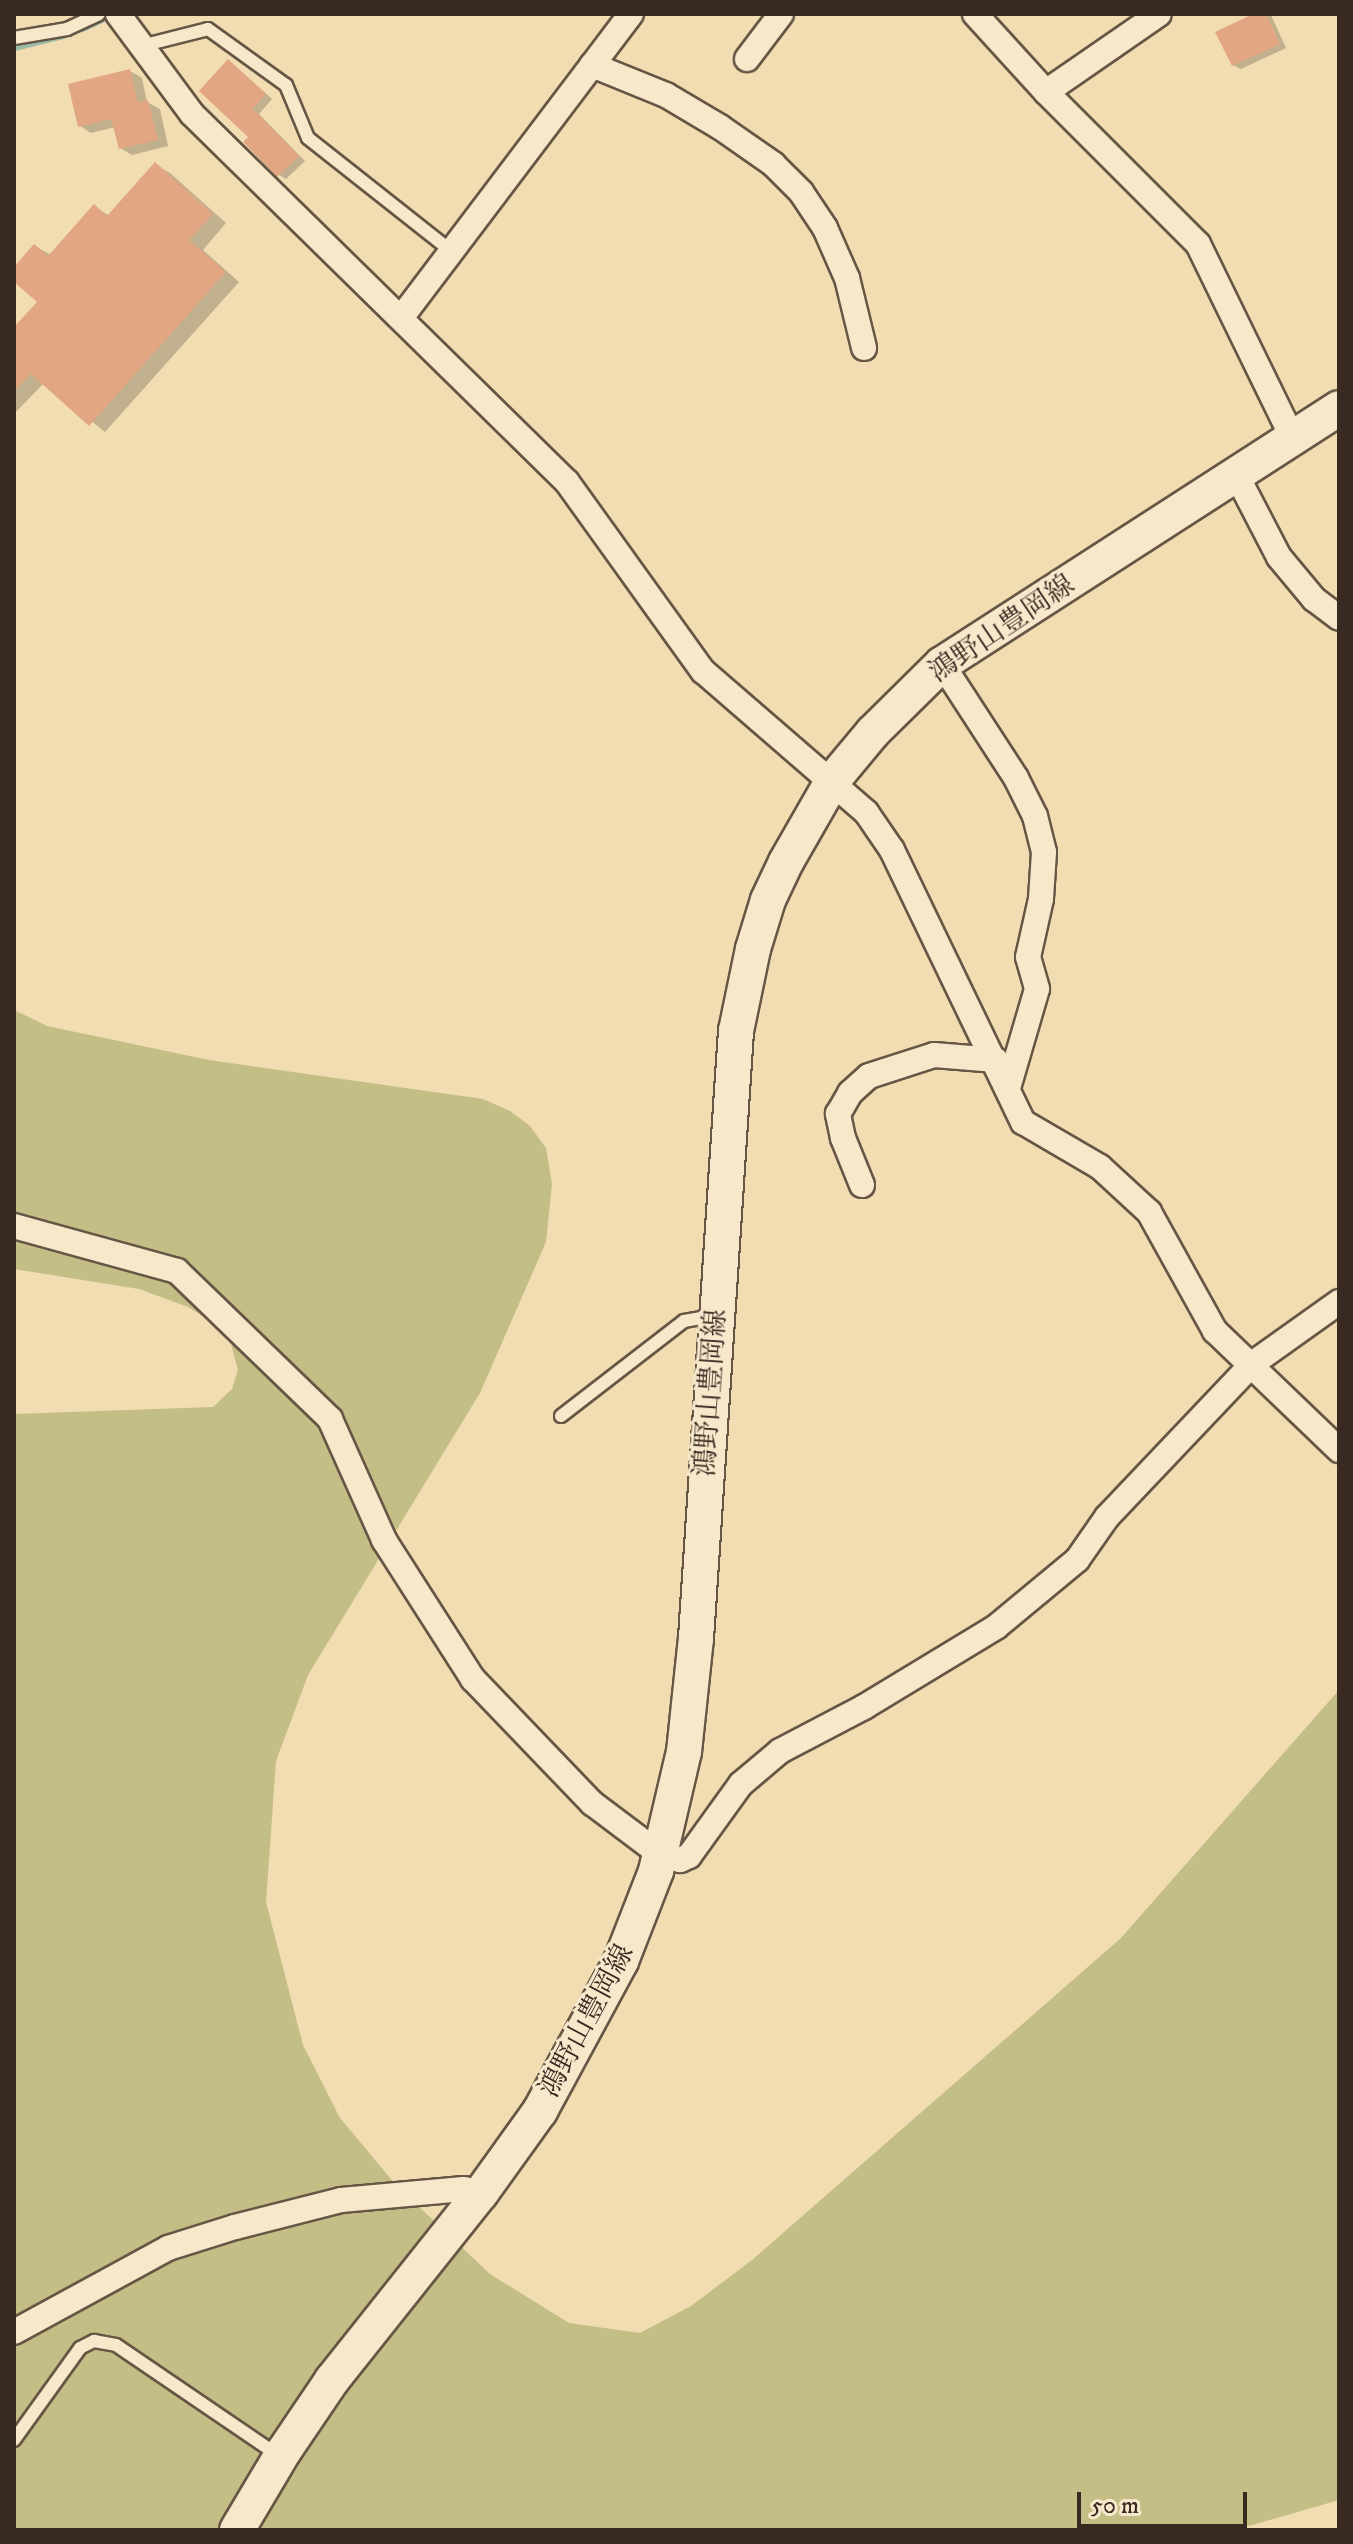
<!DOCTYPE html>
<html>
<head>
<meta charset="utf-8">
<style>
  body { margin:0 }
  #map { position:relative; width:1353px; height:2544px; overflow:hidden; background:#f2dcb1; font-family:"IM FELL DW Pica","Noto Serif JP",serif }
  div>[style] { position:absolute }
  .green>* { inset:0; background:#c3be86 }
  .shadow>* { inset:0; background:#0003 }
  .stream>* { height:7px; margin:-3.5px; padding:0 3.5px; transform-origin:3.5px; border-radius:3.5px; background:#9cbca8 }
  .building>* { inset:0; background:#e2a683 }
  .roads { filter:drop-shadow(2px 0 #665645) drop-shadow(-2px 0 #665645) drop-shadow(0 2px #665645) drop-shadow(0 -2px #665645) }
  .lane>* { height:12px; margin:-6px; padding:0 6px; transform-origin:6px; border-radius:6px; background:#f7e8cc }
  .street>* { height:24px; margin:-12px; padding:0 12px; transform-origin:12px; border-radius:12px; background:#f7e8cc }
  .secondary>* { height:34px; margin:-17px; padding:0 17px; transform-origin:17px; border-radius:17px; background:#f7e8cc }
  span { translate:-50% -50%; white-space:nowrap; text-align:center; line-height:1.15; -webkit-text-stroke:6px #f7e8cc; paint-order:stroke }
  .street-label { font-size:28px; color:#382a21 }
  .frame { position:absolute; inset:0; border:16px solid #382a21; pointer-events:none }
  .scale { position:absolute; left:1077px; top:2492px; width:170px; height:36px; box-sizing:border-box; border:4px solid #382a21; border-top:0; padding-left:10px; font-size:24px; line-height:28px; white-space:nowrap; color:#382a21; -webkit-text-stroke:6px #f7e8cc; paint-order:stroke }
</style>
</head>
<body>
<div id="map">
  <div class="green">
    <div style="clip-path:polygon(14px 1010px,47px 1026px,209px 1060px,483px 1099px,510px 1111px,530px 1126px,546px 1148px,552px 1184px,546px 1242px,480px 1393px,308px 1675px,276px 1761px,266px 1902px,303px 2045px,340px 2118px,396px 2185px,490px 2274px,569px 2323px,640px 2333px,691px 2306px,752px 2260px,1121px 1938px,1339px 1690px,1339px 2500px,1235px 2530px,14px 2530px,14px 1414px,213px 1407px,232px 1389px,238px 1370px,230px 1340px,217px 1325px,188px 1307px,139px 1289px,14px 1269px)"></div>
  </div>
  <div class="shadow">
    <div style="clip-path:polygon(1258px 14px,1271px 15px,1286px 48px,1241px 69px,1233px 65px)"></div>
    <div style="clip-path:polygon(229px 61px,272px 99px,259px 114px,305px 161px,286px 179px,279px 175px,251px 136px)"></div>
    <div style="clip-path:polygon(130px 71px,142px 78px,147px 102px,160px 109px,168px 146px,132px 155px,120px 148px,115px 127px,91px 133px,80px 126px)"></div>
    <div style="clip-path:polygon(156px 165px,170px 173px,226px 223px,203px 250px,239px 282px,105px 432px,44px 383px,14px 414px,14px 330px,39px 302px,14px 279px,14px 270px,35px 246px,51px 255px,94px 207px,110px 216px)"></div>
  </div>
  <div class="stream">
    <div style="left:82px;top:28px;width:33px;rotate:-25deg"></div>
    <div style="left:14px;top:47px;width:50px;rotate:-13.8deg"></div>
  </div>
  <div class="building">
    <div style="clip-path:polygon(1253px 14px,1266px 14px,1280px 44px,1232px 66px,1215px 32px)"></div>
    <div style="clip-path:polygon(228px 59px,266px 94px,253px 109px,299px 156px,277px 177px,243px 142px,248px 137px,199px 91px)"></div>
    <div style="clip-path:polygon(130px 69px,138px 103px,148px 100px,158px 140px,119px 149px,111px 119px,78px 127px,68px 84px)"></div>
    <div style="clip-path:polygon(155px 162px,213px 214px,189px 240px,226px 272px,89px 426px,31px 374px,14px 391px,14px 327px,37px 302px,14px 282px,14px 267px,34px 244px,48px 256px,94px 204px,107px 216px)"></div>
  </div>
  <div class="roads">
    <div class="lane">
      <div style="left:14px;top:38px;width:54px;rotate:-9.6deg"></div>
      <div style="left:67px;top:29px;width:35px;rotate:-25deg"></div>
      <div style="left:141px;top:46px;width:69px;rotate:-14.2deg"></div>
      <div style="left:208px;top:29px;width:96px;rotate:35.7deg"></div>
      <div style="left:286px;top:85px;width:57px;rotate:67.5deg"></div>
      <div style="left:308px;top:138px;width:182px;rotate:38.3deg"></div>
      <div style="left:561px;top:1416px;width:155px;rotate:-37.7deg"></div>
      <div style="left:684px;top:1321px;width:29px;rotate:-10deg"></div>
      <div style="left:14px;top:2440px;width:113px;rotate:-54.3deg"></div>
      <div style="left:80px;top:2348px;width:16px;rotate:-27deg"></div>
      <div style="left:94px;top:2341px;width:22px;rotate:10deg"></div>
      <div style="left:116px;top:2345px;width:196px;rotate:34.2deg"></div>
    </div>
    <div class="street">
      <div style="left:118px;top:14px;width:124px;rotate:53.5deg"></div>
      <div style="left:192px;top:114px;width:525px;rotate:44.46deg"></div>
      <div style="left:567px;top:482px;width:233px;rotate:54.3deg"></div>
      <div style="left:703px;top:671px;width:216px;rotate:40.9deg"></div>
      <div style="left:866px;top:812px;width:46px;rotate:55.6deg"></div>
      <div style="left:892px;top:850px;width:302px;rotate:64.3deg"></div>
      <div style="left:1023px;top:1122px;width:89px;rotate:30.3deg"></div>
      <div style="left:1100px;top:1167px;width:67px;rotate:42.6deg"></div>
      <div style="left:1149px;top:1212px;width:136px;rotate:61deg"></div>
      <div style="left:1215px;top:1331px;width:172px;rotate:43.8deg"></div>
      <div style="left:975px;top:14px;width:105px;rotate:47.7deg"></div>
      <div style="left:1046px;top:92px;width:215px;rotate:45deg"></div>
      <div style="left:1198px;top:244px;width:217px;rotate:64deg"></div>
      <div style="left:747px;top:59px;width:56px;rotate:-52.9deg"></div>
      <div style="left:592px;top:65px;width:80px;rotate:22.1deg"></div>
      <div style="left:666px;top:95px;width:63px;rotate:30.7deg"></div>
      <div style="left:720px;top:127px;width:65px;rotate:34.9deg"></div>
      <div style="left:773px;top:164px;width:40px;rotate:45deg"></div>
      <div style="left:801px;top:192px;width:43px;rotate:56.3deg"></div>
      <div style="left:825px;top:228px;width:55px;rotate:66.3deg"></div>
      <div style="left:847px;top:278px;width:72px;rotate:76.3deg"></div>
      <div style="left:1046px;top:92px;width:137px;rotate:-34.6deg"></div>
      <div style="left:401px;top:318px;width:381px;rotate:-52.9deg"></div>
      <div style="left:1237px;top:476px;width:91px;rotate:62.6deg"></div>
      <div style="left:1279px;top:557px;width:55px;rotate:50.2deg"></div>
      <div style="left:1314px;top:599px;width:31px;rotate:37deg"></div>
      <div style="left:942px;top:664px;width:136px;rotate:57deg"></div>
      <div style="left:1016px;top:778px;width:42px;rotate:63.4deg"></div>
      <div style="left:1035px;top:816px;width:37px;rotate:76deg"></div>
      <div style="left:1044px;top:852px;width:47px;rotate:93.7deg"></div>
      <div style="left:1041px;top:899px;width:59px;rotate:102.6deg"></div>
      <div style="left:1028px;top:957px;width:33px;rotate:74deg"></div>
      <div style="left:1037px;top:989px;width:103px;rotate:106.3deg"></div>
      <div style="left:862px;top:1185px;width:51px;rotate:-112deg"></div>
      <div style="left:843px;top:1138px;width:25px;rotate:-102deg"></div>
      <div style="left:838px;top:1114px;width:24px;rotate:-60deg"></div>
      <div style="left:850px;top:1093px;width:25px;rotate:-42deg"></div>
      <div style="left:869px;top:1076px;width:68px;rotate:-17.9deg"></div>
      <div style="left:934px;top:1055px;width:62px;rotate:4.6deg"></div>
      <div style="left:14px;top:1226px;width:169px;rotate:15.4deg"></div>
      <div style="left:177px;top:1271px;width:213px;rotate:44deg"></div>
      <div style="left:330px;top:1419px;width:133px;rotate:65.9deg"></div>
      <div style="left:384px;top:1540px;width:165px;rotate:57.4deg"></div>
      <div style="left:473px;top:1679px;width:172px;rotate:46.2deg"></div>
      <div style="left:592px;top:1803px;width:85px;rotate:36.9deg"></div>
      <div style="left:660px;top:1854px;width:21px;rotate:17deg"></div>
      <div style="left:680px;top:1860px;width:10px;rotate:-24deg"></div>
      <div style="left:689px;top:1856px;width:89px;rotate:-54.2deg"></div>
      <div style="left:741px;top:1784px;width:51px;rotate:-40.2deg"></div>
      <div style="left:780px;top:1751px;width:95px;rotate:-27.6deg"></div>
      <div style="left:864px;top:1707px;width:154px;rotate:-31.2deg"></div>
      <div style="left:996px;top:1627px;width:105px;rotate:-39.6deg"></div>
      <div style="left:1077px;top:1560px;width:52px;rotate:-55.1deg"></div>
      <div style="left:1107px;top:1517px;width:211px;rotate:-46.5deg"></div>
      <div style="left:1252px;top:1364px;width:107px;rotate:-35.5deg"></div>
      <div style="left:14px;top:2332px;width:175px;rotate:-28.6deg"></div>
      <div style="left:168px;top:2248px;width:70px;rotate:-17.4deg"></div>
      <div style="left:235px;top:2227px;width:109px;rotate:-14.3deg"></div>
      <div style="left:341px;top:2200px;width:123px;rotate:-5.1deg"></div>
      <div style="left:464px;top:2189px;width:17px;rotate:13deg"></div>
    </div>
    <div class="secondary">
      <div style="left:237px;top:2530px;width:92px;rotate:-59.3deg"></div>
      <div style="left:284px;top:2451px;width:86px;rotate:-55.9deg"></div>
      <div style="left:332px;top:2380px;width:239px;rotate:-51.5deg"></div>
      <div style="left:481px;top:2193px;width:101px;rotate:-54.3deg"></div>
      <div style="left:540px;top:2111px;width:170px;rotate:-61.6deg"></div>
      <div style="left:621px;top:1961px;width:97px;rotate:-68.7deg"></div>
      <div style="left:656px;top:1871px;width:122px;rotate:-76.8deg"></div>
      <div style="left:684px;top:1752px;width:115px;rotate:-84deg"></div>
      <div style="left:696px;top:1638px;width:608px;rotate:-86.23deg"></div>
      <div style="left:736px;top:1031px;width:84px;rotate:-78.3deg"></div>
      <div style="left:753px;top:949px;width:51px;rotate:-73deg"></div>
      <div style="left:768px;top:900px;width:42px;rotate:-64.7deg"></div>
      <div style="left:786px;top:862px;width:95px;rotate:-60.2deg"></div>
      <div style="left:833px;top:780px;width:62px;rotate:-50.2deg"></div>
      <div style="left:873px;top:732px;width:97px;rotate:-44.6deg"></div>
      <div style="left:942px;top:664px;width:472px;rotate:-32.8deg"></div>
    </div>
  </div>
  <div class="street-label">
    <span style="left:1002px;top:629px;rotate:-34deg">鴻野山豊岡線</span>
    <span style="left:711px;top:1393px;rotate:-86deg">鴻野山豊岡線</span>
    <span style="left:587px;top:2021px;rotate:-62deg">鴻野山豊岡線</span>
  </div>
  <div class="frame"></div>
  <div class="scale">50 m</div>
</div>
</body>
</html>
